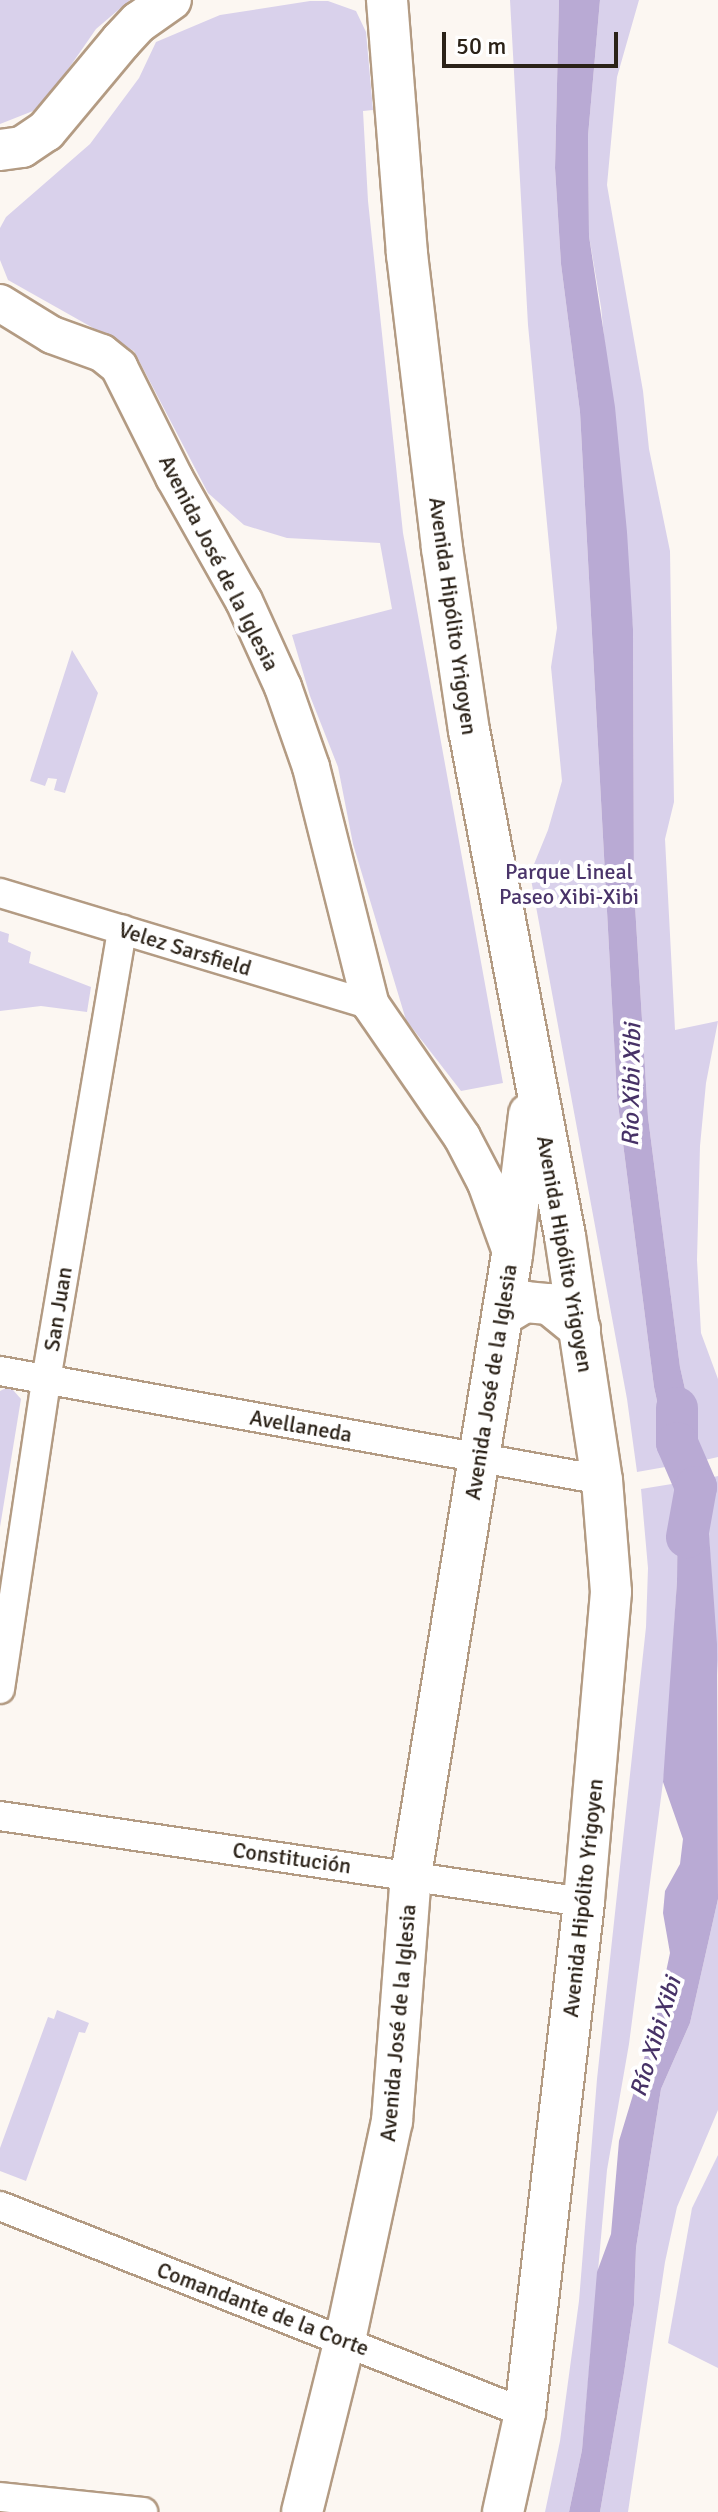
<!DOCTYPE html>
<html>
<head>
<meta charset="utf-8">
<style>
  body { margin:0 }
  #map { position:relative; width:718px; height:2512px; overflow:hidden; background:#fcf7f2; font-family:Signika,sans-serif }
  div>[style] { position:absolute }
  .green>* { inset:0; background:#d9d1eb }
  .water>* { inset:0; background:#b9aad4 }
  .river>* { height:42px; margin:-21px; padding:0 21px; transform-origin:21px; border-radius:21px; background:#b9aad4 }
  .roads { filter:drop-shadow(2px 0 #b39b83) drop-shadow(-2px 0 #b39b83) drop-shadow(0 2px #b39b83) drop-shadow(0 -2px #b39b83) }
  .minor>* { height:28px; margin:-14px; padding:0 14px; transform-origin:14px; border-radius:14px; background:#fff }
  .tertiary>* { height:36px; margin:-18px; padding:0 18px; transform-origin:18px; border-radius:18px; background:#fff }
  .secondary>* { height:40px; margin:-20px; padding:0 20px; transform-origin:20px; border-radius:20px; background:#fff }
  span { translate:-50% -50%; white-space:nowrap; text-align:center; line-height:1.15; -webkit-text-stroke:8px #fff; paint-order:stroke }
  .street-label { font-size:22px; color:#2b2218 }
  .park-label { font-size:22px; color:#4a346a }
  .water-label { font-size:24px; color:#473267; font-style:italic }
  .scale { position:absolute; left:442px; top:32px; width:176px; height:36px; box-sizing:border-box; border:4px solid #2b2218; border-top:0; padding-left:10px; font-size:24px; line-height:28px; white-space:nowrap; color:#2b2218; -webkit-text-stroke:6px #fff; paint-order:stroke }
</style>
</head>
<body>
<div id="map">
  <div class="green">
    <div style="clip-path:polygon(0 0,130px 0,96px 29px,60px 81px,33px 111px,0 124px)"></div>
    <div style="clip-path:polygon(510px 0,559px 0,555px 168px,561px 264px,580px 412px,617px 1096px,654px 1387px,671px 1466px,637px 1472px,627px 1399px,530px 874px,548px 830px,562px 781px,551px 667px,557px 628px,528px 325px)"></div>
    <div style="clip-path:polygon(600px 0,639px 0,617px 77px,607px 185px,643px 391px,649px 449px,670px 551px,674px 802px,665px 839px,675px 1030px,718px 1021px,706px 1083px,700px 1146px,697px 1260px,701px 1333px,718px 1379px,718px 1457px,705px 1460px,695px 1433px,680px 1367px,648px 1117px,634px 889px,633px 629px,601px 307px,589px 236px,588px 136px)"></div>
    <div style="clip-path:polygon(310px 1px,328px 1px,356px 11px,366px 32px,373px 110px,363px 111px,368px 201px,403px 533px,503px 1083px,461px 1091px,406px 1020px,353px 844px,338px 767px,310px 696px,292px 635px,392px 609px,380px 543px,287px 538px,244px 525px,208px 493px,134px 351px,8px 280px,0 260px,0 228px,6px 217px,90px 144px,139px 78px,156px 42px,220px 15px)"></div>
    <div style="clip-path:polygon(72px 650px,98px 693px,65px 793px,54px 790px,57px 779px,48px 778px,45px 786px,30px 781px)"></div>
    <div style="clip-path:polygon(0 931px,9px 934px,8px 942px,31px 952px,29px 963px,91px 987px,87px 1012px,41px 1006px,0 1011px)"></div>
    <div style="clip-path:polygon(6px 1388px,13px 1390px,21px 1399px,0 1527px,0 1391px)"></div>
    <div style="clip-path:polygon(718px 1476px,718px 1675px,705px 1479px)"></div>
    <div style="clip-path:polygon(678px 1483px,677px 1581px,666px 1759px,629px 2044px,607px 2170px,582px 2450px,569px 2512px,545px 2512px,560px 2441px,579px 2301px,597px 2079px,646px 1627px,648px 1568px,641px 1489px)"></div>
    <div style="clip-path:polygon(718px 1899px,718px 2110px,677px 2207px,665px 2262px,628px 2512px,600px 2512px,624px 2373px,634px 2305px,636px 2248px,661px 2089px,690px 2023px)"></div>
    <div style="clip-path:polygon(57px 2010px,89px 2023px,85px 2033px,79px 2032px,26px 2181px,0 2171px,0 2148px,48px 2017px,54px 2019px)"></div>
    <div style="clip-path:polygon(718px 2155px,718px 2368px,668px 2343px,692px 2208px)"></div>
  </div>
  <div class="water">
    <div style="clip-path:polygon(559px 0,600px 0,588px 136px,589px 236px,615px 407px,627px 532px,633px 629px,634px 889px,648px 1117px,680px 1367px,695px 1433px,705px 1460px,671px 1466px,654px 1387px,617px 1096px,580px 412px,561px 264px,555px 168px)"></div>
    <div style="clip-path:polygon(705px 1479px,717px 1644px,718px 1899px,690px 2023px,661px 2089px,636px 2248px,634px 2305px,624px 2373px,600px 2512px,569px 2512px,582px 2450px,597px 2272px,611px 2234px,619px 2141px,656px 2019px,670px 1953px,663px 1913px,665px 1891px,680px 1864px,683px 1839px,663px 1782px,677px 1581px,678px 1483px)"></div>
  </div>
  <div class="river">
    <div style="left:677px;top:1408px;width:35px;rotate:90deg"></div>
    <div style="left:677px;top:1443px;width:48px;rotate:66.6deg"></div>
    <div style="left:696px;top:1487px;width:51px;rotate:100.2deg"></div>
  </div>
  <div class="roads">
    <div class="minor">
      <div style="left:0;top:893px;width:388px;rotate:16.8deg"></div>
      <div style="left:0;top:1371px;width:612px;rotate:10.26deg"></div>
      <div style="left:0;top:1689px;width:312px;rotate:-81.5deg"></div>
      <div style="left:46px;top:1380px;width:457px;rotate:-80.4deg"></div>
      <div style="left:0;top:1816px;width:590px;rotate:8.38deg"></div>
      <div style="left:0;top:2206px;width:564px;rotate:21.52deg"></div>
      <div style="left:0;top:2497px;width:144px;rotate:6deg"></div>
    </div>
    <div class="tertiary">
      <div style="left:0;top:303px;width:61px;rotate:31.6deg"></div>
      <div style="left:52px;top:335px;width:53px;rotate:19.8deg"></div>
      <div style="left:102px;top:353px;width:22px;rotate:39deg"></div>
      <div style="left:119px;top:367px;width:123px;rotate:63.4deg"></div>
      <div style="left:174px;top:477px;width:142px;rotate:60.6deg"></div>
      <div style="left:244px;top:601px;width:94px;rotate:65.6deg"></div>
      <div style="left:283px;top:687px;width:85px;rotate:70.7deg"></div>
      <div style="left:311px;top:767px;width:245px;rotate:75.9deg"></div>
      <div style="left:371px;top:1005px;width:160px;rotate:55.4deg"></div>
      <div style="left:462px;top:1137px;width:52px;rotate:62.4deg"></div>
      <div style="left:486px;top:1183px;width:77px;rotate:70.1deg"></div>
    </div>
    <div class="secondary">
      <div style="left:387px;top:0;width:255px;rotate:85.5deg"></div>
      <div style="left:407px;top:254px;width:296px;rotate:83.2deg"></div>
      <div style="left:442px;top:548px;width:184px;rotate:81.6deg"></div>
      <div style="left:469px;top:730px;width:515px;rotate:79.26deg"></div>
      <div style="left:565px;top:1236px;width:247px;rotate:81.4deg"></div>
      <div style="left:602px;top:1480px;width:112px;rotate:85.4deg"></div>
      <div style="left:611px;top:1592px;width:311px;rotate:95deg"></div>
      <div style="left:584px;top:1902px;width:514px;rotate:96.59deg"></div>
      <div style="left:525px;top:2413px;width:101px;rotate:102.5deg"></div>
      <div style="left:0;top:150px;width:22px;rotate:-8deg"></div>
      <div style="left:22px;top:147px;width:29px;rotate:-34deg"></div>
      <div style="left:46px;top:131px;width:117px;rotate:-50.2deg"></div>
      <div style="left:121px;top:41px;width:26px;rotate:-47deg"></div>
      <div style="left:139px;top:22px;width:39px;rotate:-35deg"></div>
      <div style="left:503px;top:1315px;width:26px;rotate:-31deg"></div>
      <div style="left:525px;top:1302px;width:24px;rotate:5deg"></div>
      <div style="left:549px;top:1304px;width:40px;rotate:39deg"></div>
      <div style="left:302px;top:2512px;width:177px;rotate:-76deg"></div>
      <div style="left:345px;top:2340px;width:224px;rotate:-77.9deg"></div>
      <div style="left:392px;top:2121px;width:247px;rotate:-85.6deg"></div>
      <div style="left:411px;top:1875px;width:628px;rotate:-80.75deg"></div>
      <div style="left:512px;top:1255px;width:142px;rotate:-83.1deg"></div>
    </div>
  </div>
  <div class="street-label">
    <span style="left:219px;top:563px;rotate:63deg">Avenida José de la Iglesia</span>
    <span style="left:453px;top:616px;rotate:82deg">Avenida Hipólito Yrigoyen</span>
    <span style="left:185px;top:949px;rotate:17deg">Velez Sarsfield</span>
    <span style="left:565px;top:1254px;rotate:80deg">Avenida Hipólito Yrigoyen</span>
    <span style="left:58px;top:1309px;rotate:-81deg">San Juan</span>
    <span style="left:491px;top:1382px;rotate:-81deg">Avenida José de la Iglesia</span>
    <span style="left:301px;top:1426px;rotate:10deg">Avellaneda</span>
    <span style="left:292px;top:1858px;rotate:8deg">Constitución</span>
    <span style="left:583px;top:1898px;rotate:-84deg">Avenida Hipólito Yrigoyen</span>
    <span style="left:398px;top:2023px;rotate:-85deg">Avenida José de la Iglesia</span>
    <span style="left:263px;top:2309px;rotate:21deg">Comandante de la Corte</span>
  </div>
  <div class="park-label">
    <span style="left:569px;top:884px">Parque Lineal<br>Paseo Xibi-Xibi</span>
  </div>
  <div class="water-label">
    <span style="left:632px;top:1085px;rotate:-89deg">Río Xibi Xibi</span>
    <span style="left:656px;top:2037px;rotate:-73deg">Río Xibi Xibi</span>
  </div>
  <div class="scale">50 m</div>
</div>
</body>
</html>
